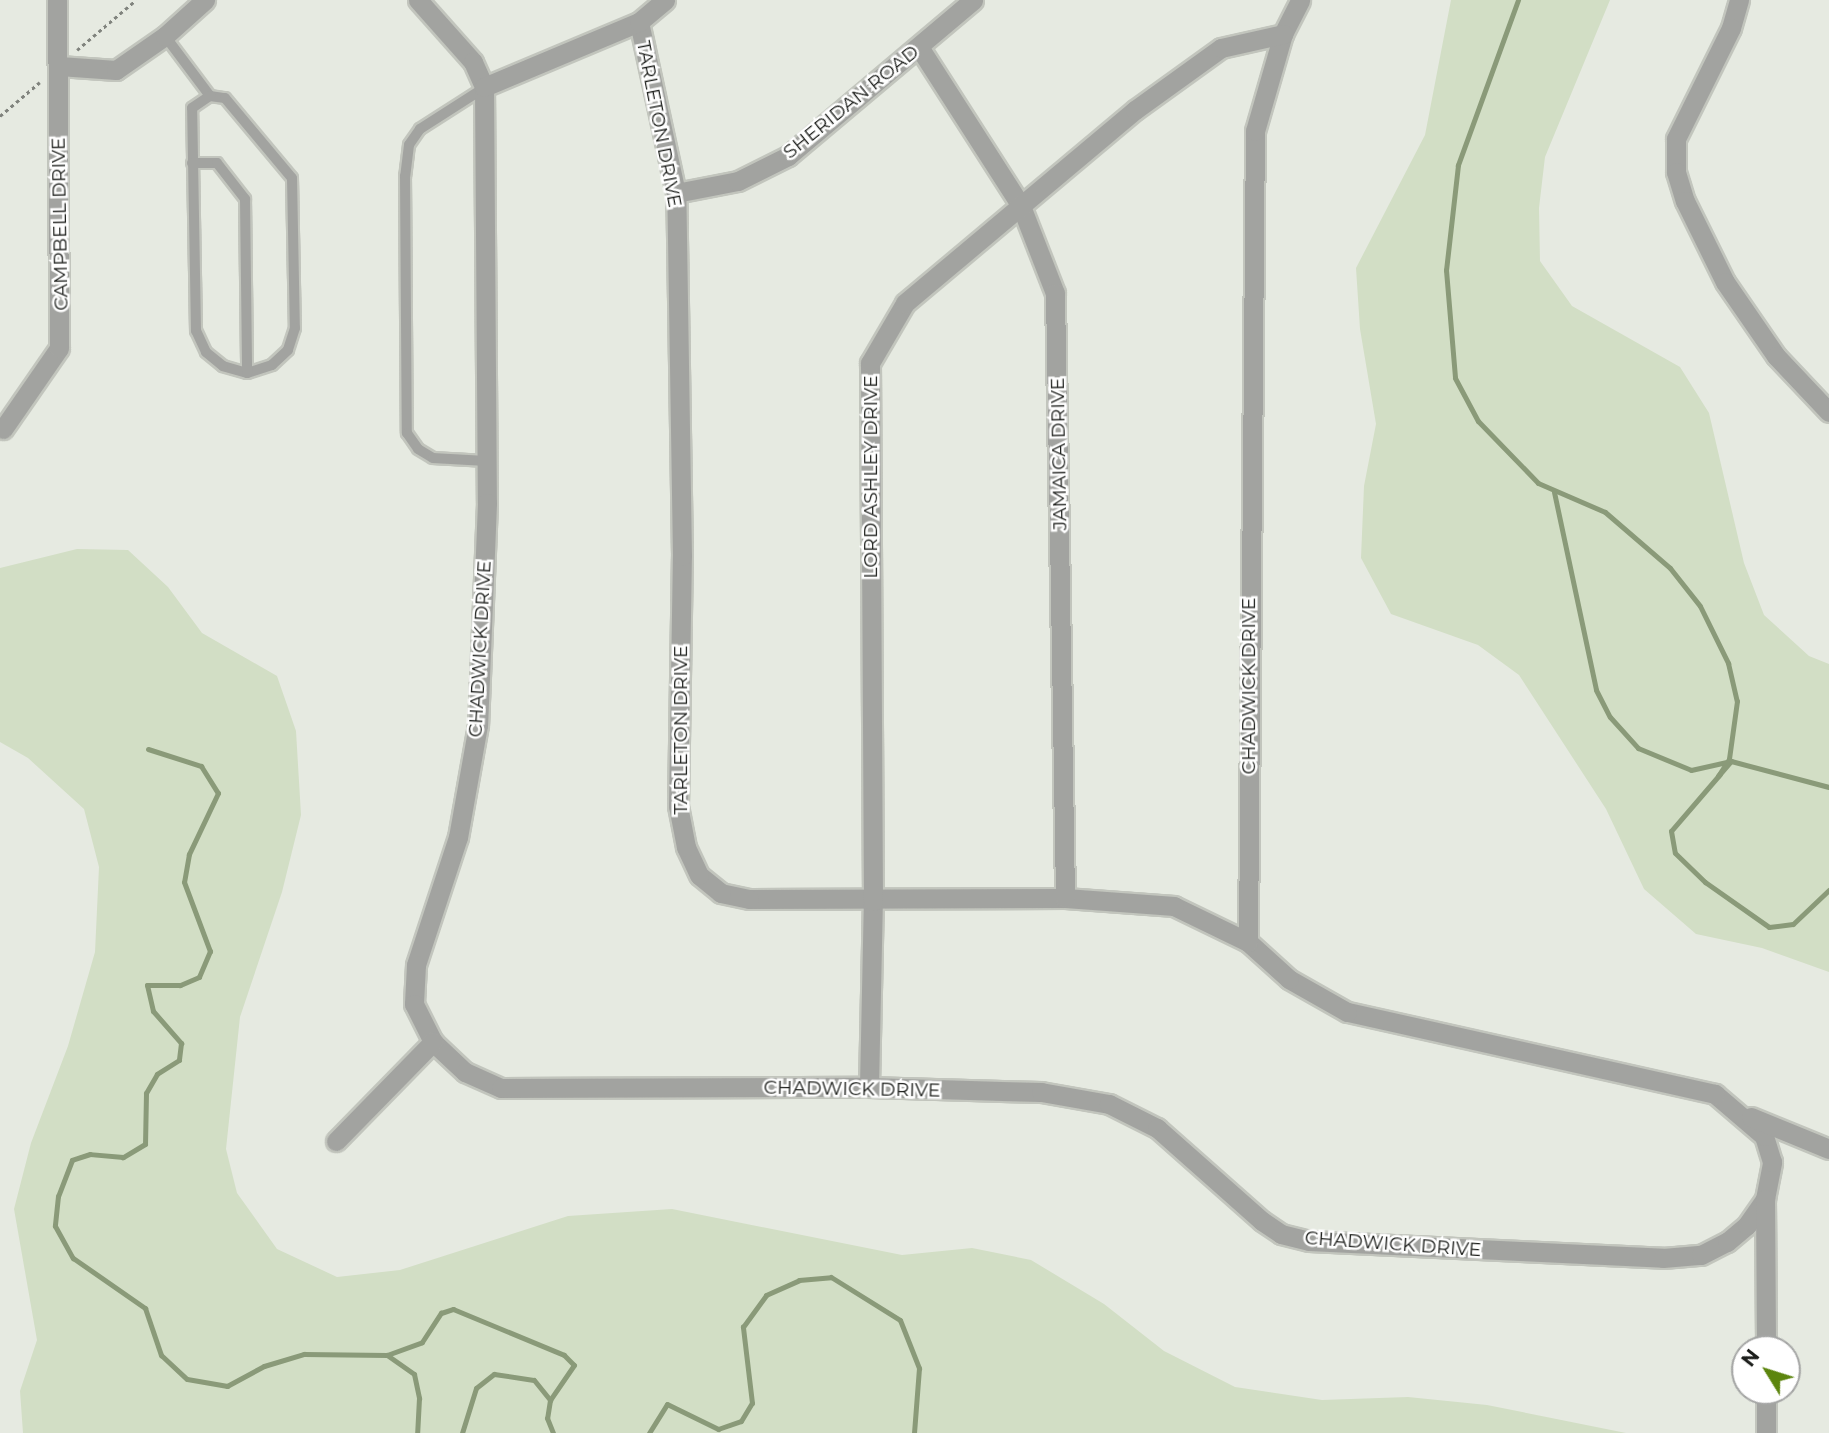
<!DOCTYPE html>
<html>
<head>
<meta charset="utf-8">
<style>
  body { margin:0 }
  #map { position:relative; width:1829px; height:1433px; overflow:hidden; background:#e6eae1; font-family:Montserrat,sans-serif }
  div>[style] { position:absolute }
  .green>* { inset:0; background:#d2dec5 }
  .stream>* { height:5px; margin:-2.5px; padding:0 2.5px; transform-origin:2.5px; border-radius:2.5px; background:#8a9a79 }
  .path>* { height:2.5px; margin-top:-1.25px; transform-origin:0; background:repeating-linear-gradient(90deg,#80837d 0 3.5px,transparent 0 7px) }
  .roads { filter:drop-shadow(2px 0 #c2c5bd) drop-shadow(-2px 0 #c2c5bd) drop-shadow(0 2px #c2c5bd) drop-shadow(0 -2px #c2c5bd) }
  .service>* { height:10px; margin:-5px; padding:0 5px; transform-origin:5px; border-radius:5px; background:#a2a3a0 }
  .minor>* { height:19px; margin:-9.5px; padding:0 9.5px; transform-origin:9.5px; border-radius:9.5px; background:#a2a3a0 }
  span { translate:-50% -50%; white-space:nowrap; text-align:center; line-height:1.15; -webkit-text-stroke:5px #fff; paint-order:stroke }
  .street-label { font-size:19px; color:#1c1e1b }
  .north { position:absolute; left:1731px; top:1335px; width:70px; height:70px; box-sizing:border-box; background:#fff; border:2px solid #a4a5a4; border-radius:50%; rotate:308deg; font-size:19px; font-weight:700; line-height:28px; text-align:center; color:#1c1e1b }
  .north::after { content:''; display:block; margin:auto; width:24px; height:32px; background:#5c850e; clip-path:polygon(50% 0,100% 100%,50% 72%,0 100%) }
</style>
</head>
<body>
<div id="map">
  <div class="green">
    <div style="clip-path:polygon(1451px 0,1610px 0,1545px 157px,1539px 208px,1540px 261px,1572px 306px,1680px 367px,1709px 413px,1744px 563px,1764px 615px,1809px 656px,1829px 664px,1829px 972px,1762px 948px,1696px 934px,1644px 889px,1606px 809px,1519px 675px,1478px 645px,1391px 614px,1361px 558px,1364px 486px,1376px 424px,1360px 329px,1356px 268px,1425px 135px)"></div>
    <div style="clip-path:polygon(77px 549px,128px 550px,168px 587px,202px 633px,277px 676px,296px 731px,301px 815px,282px 892px,240px 1017px,226px 1149px,237px 1193px,277px 1249px,337px 1277px,400px 1270px,568px 1216px,672px 1209px,902px 1255px,972px 1248px,1031px 1260px,1104px 1304px,1164px 1351px,1235px 1387px,1322px 1400px,1408px 1397px,1487px 1405px,1626px 1433px,23px 1433px,20px 1391px,37px 1340px,14px 1209px,31px 1143px,68px 1046px,95px 952px,99px 867px,84px 809px,28px 758px,0 742px,0 568px)"></div>
  </div>
  <div class="stream">
    <div style="left:1518px;top:0;width:176px;rotate:110deg"></div>
    <div style="left:1458px;top:165px;width:106px;rotate:96.5deg"></div>
    <div style="left:1446px;top:270px;width:108px;rotate:85.2deg"></div>
    <div style="left:1455px;top:378px;width:49px;rotate:61.9deg"></div>
    <div style="left:1478px;top:421px;width:86px;rotate:45.9deg"></div>
    <div style="left:1538px;top:483px;width:73px;rotate:23.4deg"></div>
    <div style="left:1605px;top:512px;width:86px;rotate:40.7deg"></div>
    <div style="left:1670px;top:568px;width:48px;rotate:51.7deg"></div>
    <div style="left:1700px;top:606px;width:64px;rotate:63.8deg"></div>
    <div style="left:1728px;top:663px;width:39px;rotate:77deg"></div>
    <div style="left:1737px;top:701px;width:59px;rotate:97.9deg"></div>
    <div style="left:1729px;top:759px;width:20px;rotate:123deg"></div>
    <div style="left:1718px;top:776px;width:20px;rotate:-49deg"></div>
    <div style="left:1554px;top:492px;width:202px;rotate:78deg"></div>
    <div style="left:1596px;top:690px;width:30px;rotate:63deg"></div>
    <div style="left:1610px;top:717px;width:42px;rotate:47.9deg"></div>
    <div style="left:1638px;top:748px;width:57px;rotate:22.5deg"></div>
    <div style="left:1691px;top:770px;width:41px;rotate:-12.7deg"></div>
    <div style="left:1731px;top:761px;width:101px;rotate:14.9deg"></div>
    <div style="left:148px;top:749px;width:56px;rotate:17.8deg"></div>
    <div style="left:201px;top:766px;width:32px;rotate:58deg"></div>
    <div style="left:218px;top:793px;width:68px;rotate:115.4deg"></div>
    <div style="left:189px;top:854px;width:28px;rotate:100deg"></div>
    <div style="left:184px;top:882px;width:74px;rotate:69.4deg"></div>
    <div style="left:210px;top:951px;width:28px;rotate:113deg"></div>
    <div style="left:199px;top:977px;width:21px;rotate:157deg"></div>
    <div style="left:180px;top:985px;width:33px;rotate:180deg"></div>
    <div style="left:147px;top:985px;width:27px;rotate:77deg"></div>
    <div style="left:153px;top:1011px;width:43px;rotate:48.8deg"></div>
    <div style="left:181px;top:1043px;width:17px;rotate:97deg"></div>
    <div style="left:179px;top:1060px;width:26px;rotate:148deg"></div>
    <div style="left:157px;top:1074px;width:22px;rotate:120deg"></div>
    <div style="left:146px;top:1093px;width:51px;rotate:91.1deg"></div>
    <div style="left:145px;top:1144px;width:26px;rotate:149deg"></div>
    <div style="left:123px;top:1157px;width:33px;rotate:-175deg"></div>
    <div style="left:90px;top:1154px;width:19px;rotate:162deg"></div>
    <div style="left:72px;top:1160px;width:39px;rotate:111deg"></div>
    <div style="left:58px;top:1196px;width:30px;rotate:96deg"></div>
    <div style="left:55px;top:1226px;width:37px;rotate:61deg"></div>
    <div style="left:73px;top:1258px;width:88px;rotate:34.8deg"></div>
    <div style="left:145px;top:1308px;width:50px;rotate:71.2deg"></div>
    <div style="left:161px;top:1355px;width:35px;rotate:43deg"></div>
    <div style="left:187px;top:1379px;width:41px;rotate:9.9deg"></div>
    <div style="left:227px;top:1386px;width:42px;rotate:-28.4deg"></div>
    <div style="left:264px;top:1366px;width:42px;rotate:-16.7deg"></div>
    <div style="left:304px;top:1354px;width:83px;rotate:0.7deg"></div>
    <div style="left:387px;top:1355px;width:37px;rotate:-20deg"></div>
    <div style="left:422px;top:1342px;width:35px;rotate:-57deg"></div>
    <div style="left:441px;top:1313px;width:13px;rotate:-18deg"></div>
    <div style="left:453px;top:1309px;width:120px;rotate:22.5deg"></div>
    <div style="left:564px;top:1355px;width:14px;rotate:45deg"></div>
    <div style="left:574px;top:1365px;width:42px;rotate:124.4deg"></div>
    <div style="left:550px;top:1400px;width:18px;rotate:99deg"></div>
    <div style="left:547px;top:1418px;width:16px;rotate:68deg"></div>
    <div style="left:1720px;top:774px;width:75px;rotate:130.7deg"></div>
    <div style="left:1671px;top:831px;width:22px;rotate:80deg"></div>
    <div style="left:1675px;top:853px;width:42px;rotate:44deg"></div>
    <div style="left:1705px;top:882px;width:78px;rotate:35.1deg"></div>
    <div style="left:1769px;top:927px;width:24px;rotate:-7deg"></div>
    <div style="left:1793px;top:924px;width:50px;rotate:-43.4deg"></div>
    <div style="left:387px;top:1355px;width:33px;rotate:35deg"></div>
    <div style="left:414px;top:1374px;width:25px;rotate:78deg"></div>
    <div style="left:419px;top:1398px;width:35px;rotate:93deg"></div>
    <div style="left:462px;top:1433px;width:47px;rotate:-72.7deg"></div>
    <div style="left:476px;top:1388px;width:23px;rotate:-38deg"></div>
    <div style="left:494px;top:1374px;width:40px;rotate:8.5deg"></div>
    <div style="left:534px;top:1380px;width:26px;rotate:51deg"></div>
    <div style="left:649px;top:1433px;width:34px;rotate:-58deg"></div>
    <div style="left:667px;top:1404px;width:57px;rotate:26.1deg"></div>
    <div style="left:718px;top:1429px;width:24px;rotate:-19deg"></div>
    <div style="left:741px;top:1421px;width:21px;rotate:-59deg"></div>
    <div style="left:752px;top:1403px;width:77px;rotate:-96.8deg"></div>
    <div style="left:743px;top:1327px;width:39px;rotate:-54deg"></div>
    <div style="left:766px;top:1295px;width:36px;rotate:-24deg"></div>
    <div style="left:799px;top:1280px;width:32px;rotate:-5deg"></div>
    <div style="left:831px;top:1277px;width:81px;rotate:31.9deg"></div>
    <div style="left:900px;top:1320px;width:52px;rotate:68.4deg"></div>
    <div style="left:919px;top:1368px;width:65px;rotate:94.4deg"></div>
  </div>
  <div class="path">
    <div style="left:77px;top:50px;width:77px;rotate:-40.3deg"></div>
    <div style="left:0;top:116px;width:52px;rotate:-40.4deg"></div>
  </div>
  <div class="roads">
    <div class="service">
      <div style="left:165px;top:36px;width:75px;rotate:53.1deg"></div>
      <div style="left:210px;top:96px;width:15px;rotate:8deg"></div>
      <div style="left:225px;top:98px;width:104px;rotate:50.1deg"></div>
      <div style="left:292px;top:178px;width:150px;rotate:88.9deg"></div>
      <div style="left:295px;top:328px;width:23px;rotate:108deg"></div>
      <div style="left:288px;top:350px;width:22px;rotate:137deg"></div>
      <div style="left:272px;top:365px;width:26px;rotate:162deg"></div>
      <div style="left:247px;top:373px;width:25px;rotate:-164deg"></div>
      <div style="left:223px;top:366px;width:22px;rotate:-141deg"></div>
      <div style="left:206px;top:352px;width:23px;rotate:-115deg"></div>
      <div style="left:196px;top:331px;width:223px;rotate:-91deg"></div>
      <div style="left:192px;top:108px;width:22px;rotate:-34deg"></div>
      <div style="left:484px;top:88px;width:76px;rotate:147.4deg"></div>
      <div style="left:420px;top:129px;width:19px;rotate:125deg"></div>
      <div style="left:409px;top:145px;width:31px;rotate:97deg"></div>
      <div style="left:405px;top:176px;width:257px;rotate:89.6deg"></div>
      <div style="left:407px;top:433px;width:19px;rotate:55deg"></div>
      <div style="left:418px;top:449px;width:17px;rotate:31deg"></div>
      <div style="left:433px;top:458px;width:53px;rotate:3.2deg"></div>
      <div style="left:192px;top:163px;width:25px"></div>
      <div style="left:217px;top:163px;width:46px;rotate:52.1deg"></div>
      <div style="left:245px;top:199px;width:174px;rotate:89.3deg"></div>
    </div>
    <div class="minor">
      <div style="left:418px;top:0;width:83px;rotate:48.4deg"></div>
      <div style="left:473px;top:62px;width:27px;rotate:66deg"></div>
      <div style="left:484px;top:87px;width:416px;rotate:89.6deg"></div>
      <div style="left:487px;top:503px;width:222px;rotate:92.3deg"></div>
      <div style="left:478px;top:725px;width:114px;rotate:100.1deg"></div>
      <div style="left:458px;top:837px;width:135px;rotate:108.2deg"></div>
      <div style="left:416px;top:965px;width:39px;rotate:93deg"></div>
      <div style="left:414px;top:1004px;width:42px;rotate:63.4deg"></div>
      <div style="left:433px;top:1042px;width:44px;rotate:43.2deg"></div>
      <div style="left:465px;top:1072px;width:39px;rotate:24deg"></div>
      <div style="left:501px;top:1088px;width:368px;rotate:-0.2deg"></div>
      <div style="left:869px;top:1087px;width:172px;rotate:1.7deg"></div>
      <div style="left:1041px;top:1092px;width:69px;rotate:10deg"></div>
      <div style="left:1109px;top:1104px;width:54px;rotate:26.6deg"></div>
      <div style="left:1157px;top:1128px;width:140px;rotate:41.5deg"></div>
      <div style="left:1262px;top:1221px;width:23px;rotate:34deg"></div>
      <div style="left:1281px;top:1234px;width:29px;rotate:14deg"></div>
      <div style="left:1309px;top:1241px;width:354px;rotate:2.7deg"></div>
      <div style="left:1663px;top:1258px;width:38px;rotate:-5deg"></div>
      <div style="left:1701px;top:1255px;width:29px;rotate:-27deg"></div>
      <div style="left:1727px;top:1242px;width:26px;rotate:-40deg"></div>
      <div style="left:1747px;top:1225px;width:32px;rotate:-55deg"></div>
      <div style="left:1765px;top:1199px;width:38px;rotate:-79deg"></div>
      <div style="left:1772px;top:1162px;width:27px;rotate:-107deg"></div>
      <div style="left:1764px;top:1136px;width:65px;rotate:-139.4deg"></div>
      <div style="left:1715px;top:1094px;width:377px;rotate:-167.4deg"></div>
      <div style="left:1347px;top:1012px;width:67px;rotate:-150.4deg"></div>
      <div style="left:1289px;top:979px;width:55px;rotate:-137.9deg"></div>
      <div style="left:1248px;top:942px;width:82px;rotate:-154.1deg"></div>
      <div style="left:1174px;top:906px;width:109px;rotate:-175.8deg"></div>
      <div style="left:1065px;top:898px;width:316px;rotate:179.8deg"></div>
      <div style="left:749px;top:899px;width:29px;rotate:-168deg"></div>
      <div style="left:721px;top:893px;width:28px;rotate:-141deg"></div>
      <div style="left:699px;top:875px;width:31px;rotate:-115deg"></div>
      <div style="left:686px;top:847px;width:42px;rotate:-101deg"></div>
      <div style="left:678px;top:806px;width:250px;rotate:-89.1deg"></div>
      <div style="left:682px;top:556px;width:363px;rotate:-90.9deg"></div>
      <div style="left:676px;top:193px;width:175px;rotate:-102.2deg"></div>
      <div style="left:1739px;top:0;width:29px;rotate:106deg"></div>
      <div style="left:1731px;top:28px;width:124px;rotate:116.4deg"></div>
      <div style="left:1676px;top:139px;width:33px;rotate:90deg"></div>
      <div style="left:1676px;top:172px;width:30px;rotate:73deg"></div>
      <div style="left:1685px;top:201px;width:90px;rotate:63.7deg"></div>
      <div style="left:1725px;top:282px;width:90px;rotate:55.4deg"></div>
      <div style="left:1776px;top:356px;width:77px;rotate:46.6deg"></div>
      <div style="left:919px;top:47px;width:189px;rotate:57.3deg"></div>
      <div style="left:1021px;top:206px;width:93px;rotate:68.7deg"></div>
      <div style="left:1055px;top:293px;width:605px;rotate:89.05deg"></div>
      <div style="left:59px;top:66px;width:57px;rotate:4deg"></div>
      <div style="left:116px;top:70px;width:60px;rotate:-34.8deg"></div>
      <div style="left:165px;top:36px;width:54px;rotate:-42deg"></div>
      <div style="left:484px;top:87px;width:168px;rotate:-22.8deg"></div>
      <div style="left:639px;top:22px;width:34px;rotate:-40deg"></div>
      <div style="left:676px;top:193px;width:63px;rotate:-11deg"></div>
      <div style="left:738px;top:181px;width:56px;rotate:-26.6deg"></div>
      <div style="left:788px;top:156px;width:242px;rotate:-40.1deg"></div>
      <div style="left:3px;top:429px;width:98px;rotate:-55.3deg"></div>
      <div style="left:59px;top:348px;width:348px;rotate:-90.3deg"></div>
      <div style="left:1248px;top:942px;width:811px;rotate:-89.51deg"></div>
      <div style="left:1255px;top:131px;width:101px;rotate:-73.9deg"></div>
      <div style="left:1283px;top:34px;width:38px;rotate:-63deg"></div>
      <div style="left:869px;top:1087px;width:186px;rotate:-88.8deg"></div>
      <div style="left:873px;top:901px;width:538px;rotate:-90.32deg"></div>
      <div style="left:870px;top:363px;width:69px;rotate:-59.7deg"></div>
      <div style="left:905px;top:303px;width:300px;rotate:-40deg"></div>
      <div style="left:1135px;top:110px;width:106px;rotate:-35.8deg"></div>
      <div style="left:1221px;top:48px;width:64px;rotate:-12.7deg"></div>
      <div style="left:1751px;top:1117px;width:84px;rotate:22.3deg"></div>
      <div style="left:336px;top:1141px;width:139px;rotate:-45.6deg"></div>
      <div style="left:1765px;top:1199px;width:150px;rotate:89.6deg"></div>
      <div style="left:1766px;top:1391px;width:42px;rotate:90deg"></div>
    </div>
  </div>
  <div class="street-label">
    <span style="left:851px;top:102px;rotate:-39deg">SHERIDAN ROAD</span>
    <span style="left:659px;top:124px;rotate:79deg">TARLETON DRIVE</span>
    <span style="left:60px;top:224px;rotate:-91deg">CAMPBELL DRIVE</span>
    <span style="left:1059px;top:454px;rotate:-91deg">JAMAICA DRIVE</span>
    <span style="left:871px;top:477px;rotate:-90deg">LORD ASHLEY DRIVE</span>
    <span style="left:480px;top:649px;rotate:-87deg">CHADWICK DRIVE</span>
    <span style="left:1249px;top:686px;rotate:-90deg">CHADWICK DRIVE</span>
    <span style="left:681px;top:730px;rotate:-90deg">TARLETON DRIVE</span>
    <span style="left:852px;top:1089px;rotate:1deg">CHADWICK DRIVE</span>
    <span style="left:1393px;top:1244px;rotate:4deg">CHADWICK DRIVE</span>
  </div>
  <div class="north">N</div>
</div>
</body>
</html>
